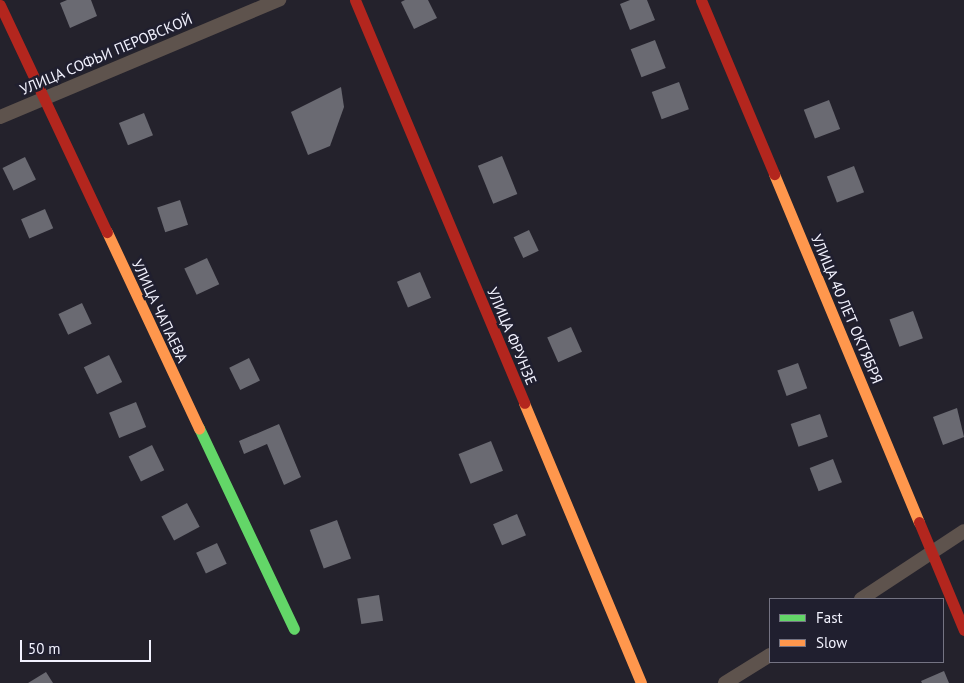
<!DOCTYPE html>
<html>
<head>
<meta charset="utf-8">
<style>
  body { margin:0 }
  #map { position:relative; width:964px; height:683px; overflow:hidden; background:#24222c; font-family:"PT Sans",sans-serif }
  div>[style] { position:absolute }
  .building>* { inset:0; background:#6a6a72; transform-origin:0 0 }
  .street>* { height:14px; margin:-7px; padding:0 7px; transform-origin:7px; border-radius:7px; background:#5e534d }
  .fast>* { height:11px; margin:-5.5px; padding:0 5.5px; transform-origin:5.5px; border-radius:5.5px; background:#63d668 }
  .slow>* { height:11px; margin:-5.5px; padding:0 5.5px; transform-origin:5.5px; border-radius:5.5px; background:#ff974d }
  .jam>* { height:11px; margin:-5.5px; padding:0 5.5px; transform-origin:5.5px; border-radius:5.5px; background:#b3261e }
  span { translate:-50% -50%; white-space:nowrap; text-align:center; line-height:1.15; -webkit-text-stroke:5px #201f2f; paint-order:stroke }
  .street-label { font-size:15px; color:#f2f2fe }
  .legend { position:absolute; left:769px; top:598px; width:175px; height:65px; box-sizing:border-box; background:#201f2f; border:1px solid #747382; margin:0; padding:6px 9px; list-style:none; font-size:15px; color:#f2f2fe }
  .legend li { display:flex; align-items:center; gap:10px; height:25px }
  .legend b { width:25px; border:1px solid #747382 }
  .scale { position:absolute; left:20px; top:640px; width:131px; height:22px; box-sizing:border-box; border:2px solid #f2f2fe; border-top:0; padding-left:6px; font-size:15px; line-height:18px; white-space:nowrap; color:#f2f2fe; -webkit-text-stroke:4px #201f2f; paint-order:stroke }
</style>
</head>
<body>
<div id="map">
  <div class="building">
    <div style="clip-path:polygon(67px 0,91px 0,97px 16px,70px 28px,60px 3px)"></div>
    <div style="clip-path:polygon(405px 0,428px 0,437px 18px,414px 29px,401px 2px)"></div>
    <div style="clip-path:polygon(630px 0,647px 0,655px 20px,630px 30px,620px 4px)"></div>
    <div style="left:655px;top:40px;width:30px;height:26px;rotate:69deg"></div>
    <div style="left:679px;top:82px;width:29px;height:29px;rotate:70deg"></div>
    <div style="clip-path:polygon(341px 87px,344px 107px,330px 146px,308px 155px,291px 112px)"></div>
    <div style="left:829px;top:100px;width:31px;height:27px;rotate:69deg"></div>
    <div style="left:144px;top:113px;width:24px;height:27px;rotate:68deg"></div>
    <div style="left:502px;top:156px;width:41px;height:26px;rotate:68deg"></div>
    <div style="left:25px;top:157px;width:25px;height:25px;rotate:64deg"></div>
    <div style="left:854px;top:166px;width:28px;height:29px;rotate:69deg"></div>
    <div style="left:180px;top:200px;width:26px;height:24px;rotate:72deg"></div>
    <div style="left:45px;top:209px;width:21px;height:26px;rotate:67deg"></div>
    <div style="left:529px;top:230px;width:23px;height:17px;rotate:65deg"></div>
    <div style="left:207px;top:258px;width:29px;height:25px;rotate:65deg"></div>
    <div style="left:420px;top:272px;width:28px;height:25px;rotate:67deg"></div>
    <div style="left:82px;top:303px;width:23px;height:26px;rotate:65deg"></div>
    <div style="left:913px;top:311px;width:29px;height:25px;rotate:70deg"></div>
    <div style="left:571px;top:327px;width:27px;height:26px;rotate:66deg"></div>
    <div style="left:109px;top:355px;width:30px;height:28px;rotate:64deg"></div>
    <div style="left:249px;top:358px;width:25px;height:22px;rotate:64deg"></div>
    <div style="left:798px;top:363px;width:27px;height:22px;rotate:70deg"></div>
    <div style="left:136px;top:402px;width:27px;height:29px;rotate:68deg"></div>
    <div style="clip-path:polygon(957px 408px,964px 437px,943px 445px,933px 417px)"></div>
    <div style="left:820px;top:414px;width:24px;height:31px;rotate:71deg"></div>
    <div style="clip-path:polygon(279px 424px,301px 477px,284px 485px,267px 444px,244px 454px,239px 441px)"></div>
    <div style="left:491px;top:441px;width:32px;height:35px;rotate:68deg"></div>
    <div style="left:152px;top:445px;width:28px;height:26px;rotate:64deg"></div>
    <div style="left:833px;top:459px;width:25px;height:25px;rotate:69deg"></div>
    <div style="left:187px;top:503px;width:27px;height:29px;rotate:62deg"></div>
    <div style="left:517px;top:514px;width:23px;height:26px;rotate:67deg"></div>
    <div style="left:337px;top:520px;width:41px;height:29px;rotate:70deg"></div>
    <div style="left:217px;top:543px;width:23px;height:23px;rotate:65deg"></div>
    <div style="left:379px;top:595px;width:26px;height:22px;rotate:81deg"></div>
    <div style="clip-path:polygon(944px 671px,949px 683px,922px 683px,921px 681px)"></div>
    <div style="clip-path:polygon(46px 672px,53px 683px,28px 683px)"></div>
  </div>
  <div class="street">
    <div style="left:0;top:117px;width:303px;rotate:-22.8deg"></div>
    <div style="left:861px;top:599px;width:123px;rotate:-33.4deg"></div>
    <div style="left:725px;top:683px;width:53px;rotate:-31.9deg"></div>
  </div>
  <div class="fast">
    <div style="left:199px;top:428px;width:222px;rotate:64.7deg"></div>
  </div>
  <div class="slow">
    <div style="left:774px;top:174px;width:377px;rotate:67.4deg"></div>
    <div style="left:107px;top:232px;width:217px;rotate:64.9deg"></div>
    <div style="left:524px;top:403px;width:303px;rotate:67.3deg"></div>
  </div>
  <div class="jam">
    <div style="left:355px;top:0;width:437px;rotate:67.2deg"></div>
    <div style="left:701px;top:0;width:189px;rotate:67.2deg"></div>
    <div style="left:0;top:5px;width:251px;rotate:64.8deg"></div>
    <div style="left:919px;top:522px;width:117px;rotate:67.4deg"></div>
  </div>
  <div class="street-label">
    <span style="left:106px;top:54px;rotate:-23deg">УЛИЦА СОФЬИ ПЕРОВСКОЙ</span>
    <span style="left:847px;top:309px;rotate:67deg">УЛИЦА 40 ЛЕТ ОКТЯБРЯ</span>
    <span style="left:160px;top:311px;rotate:65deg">УЛИЦА ЧАПАЕВА</span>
    <span style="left:512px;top:336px;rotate:67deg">УЛИЦА ФРУНЗЕ</span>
  </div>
  <ul class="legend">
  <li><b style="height:6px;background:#63d668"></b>Fast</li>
  <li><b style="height:6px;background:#ff974d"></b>Slow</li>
  </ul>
  <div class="scale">50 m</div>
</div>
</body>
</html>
